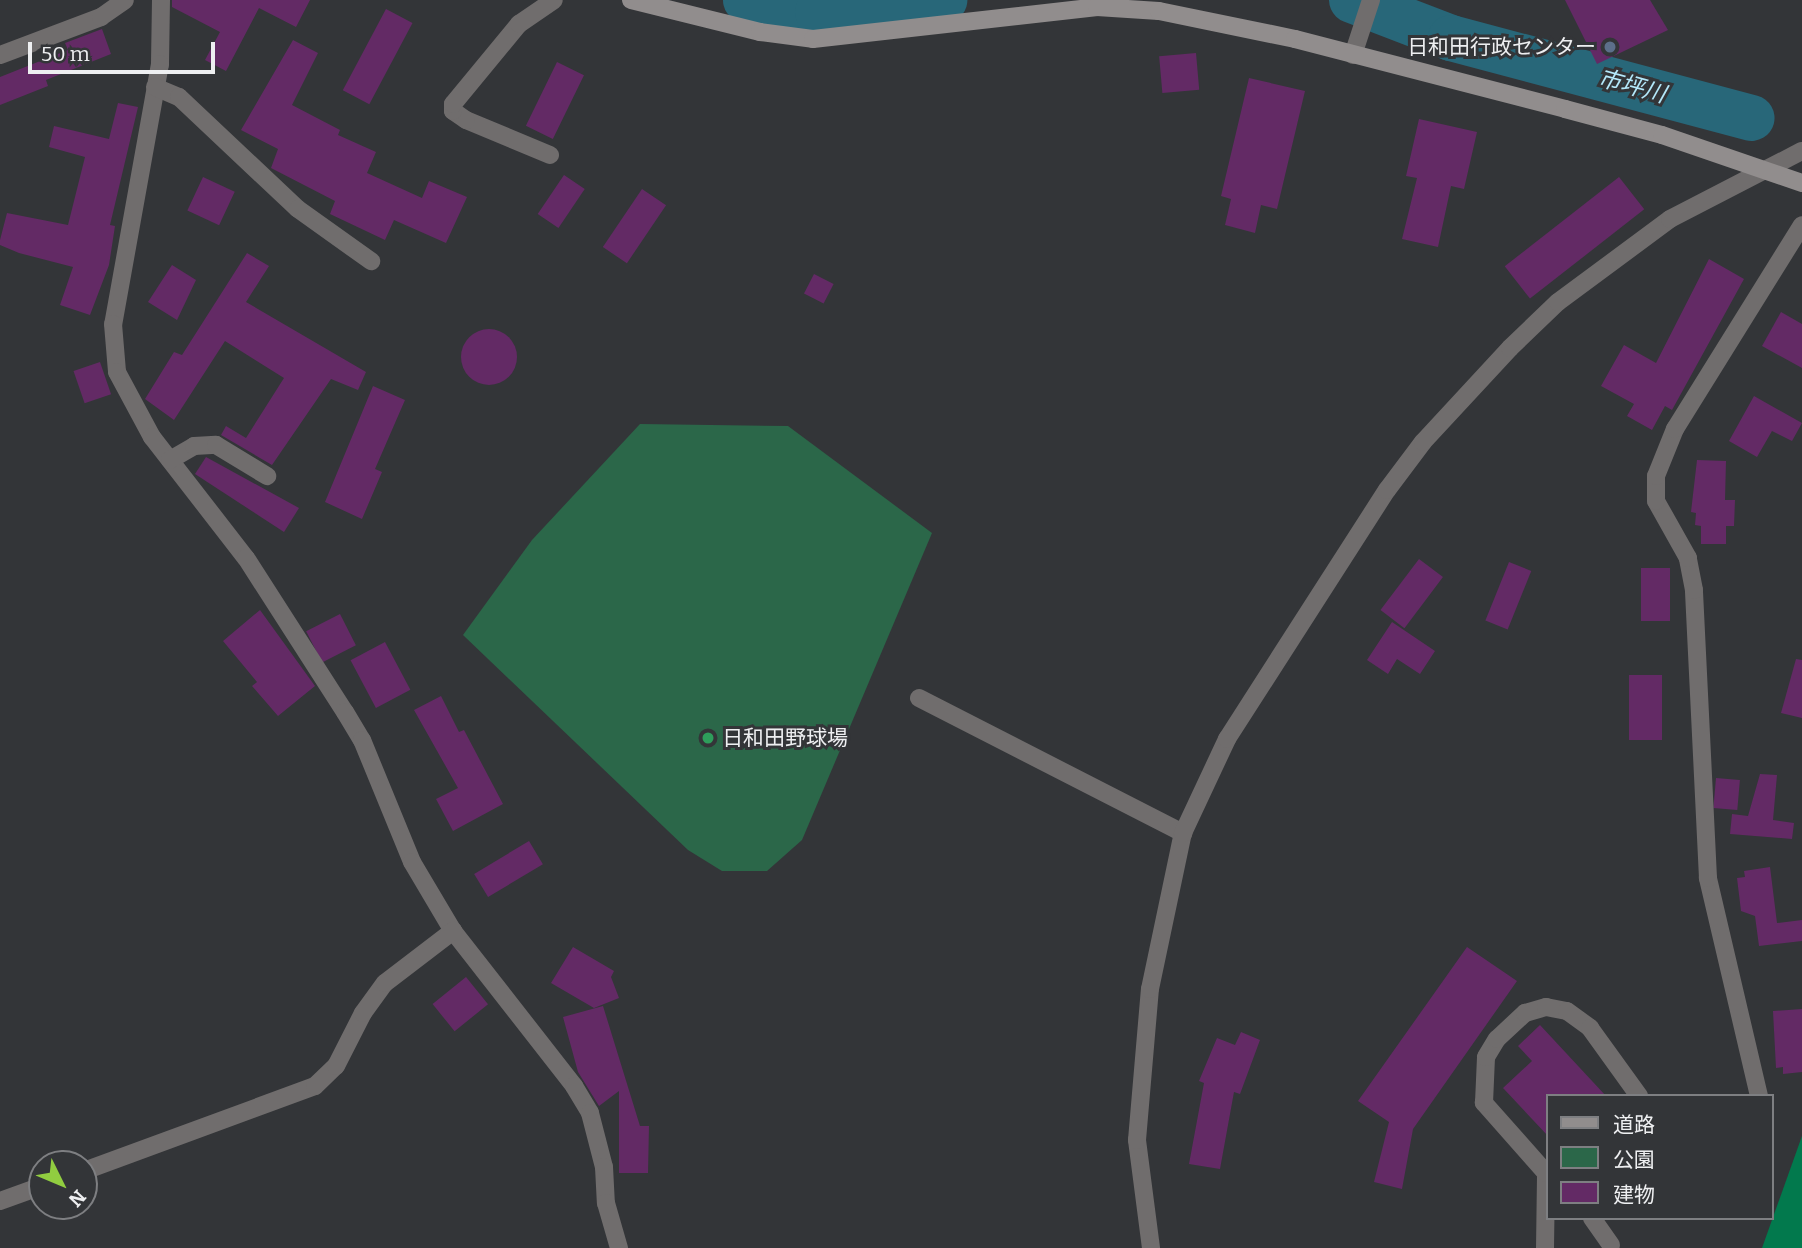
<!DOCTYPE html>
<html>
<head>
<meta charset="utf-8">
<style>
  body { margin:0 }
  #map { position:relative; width:1802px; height:1248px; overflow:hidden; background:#333538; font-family:Bitter,"Noto Sans JP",serif }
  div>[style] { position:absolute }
  .green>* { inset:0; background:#2b6749 }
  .forest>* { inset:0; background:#02794d }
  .river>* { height:46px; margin:-23px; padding:0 23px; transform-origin:23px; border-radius:23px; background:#286779 }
  .building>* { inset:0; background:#632a65; transform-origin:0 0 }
  .round { border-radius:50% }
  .minor>* { height:18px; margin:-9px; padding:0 9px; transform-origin:9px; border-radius:9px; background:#706d6d }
  .tertiary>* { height:18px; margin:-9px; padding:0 9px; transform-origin:9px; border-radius:9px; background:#706d6d }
  .secondary>* { height:18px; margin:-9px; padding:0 9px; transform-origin:9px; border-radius:9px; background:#918d8d }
  .dots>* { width:19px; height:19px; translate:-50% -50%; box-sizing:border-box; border:4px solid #333538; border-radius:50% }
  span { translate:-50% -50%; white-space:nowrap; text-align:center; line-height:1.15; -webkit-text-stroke:6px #333538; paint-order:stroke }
  .poi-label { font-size:21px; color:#eeeff1 }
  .right { translate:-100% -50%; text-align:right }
  .left { translate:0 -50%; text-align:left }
  .water-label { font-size:23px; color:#b4e8fa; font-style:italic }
  .legend { position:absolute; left:1546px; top:1094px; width:228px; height:126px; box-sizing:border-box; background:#333538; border:2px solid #7e7f82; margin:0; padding:9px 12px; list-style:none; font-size:21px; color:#eeeff1 }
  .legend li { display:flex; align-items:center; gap:14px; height:35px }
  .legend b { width:35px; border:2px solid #7e7f82 }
  .north { position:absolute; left:28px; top:1150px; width:70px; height:70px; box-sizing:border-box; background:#333538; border:2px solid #7e7f82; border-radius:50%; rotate:133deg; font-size:19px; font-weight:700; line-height:28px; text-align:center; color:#eeeff1 }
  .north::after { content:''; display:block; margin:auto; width:24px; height:32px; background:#91cd40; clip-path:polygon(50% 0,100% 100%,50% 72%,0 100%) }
  .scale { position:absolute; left:28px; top:42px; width:187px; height:32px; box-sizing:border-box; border:4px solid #eeeff1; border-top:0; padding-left:9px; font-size:21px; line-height:24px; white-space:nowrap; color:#eeeff1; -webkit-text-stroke:5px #333538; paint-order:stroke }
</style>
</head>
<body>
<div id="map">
  <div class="green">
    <div style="clip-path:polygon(640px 424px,788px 426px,932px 533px,802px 840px,767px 871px,722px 871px,688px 850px,463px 635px,532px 540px)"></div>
  </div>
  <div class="forest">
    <div style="clip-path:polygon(1802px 1136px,1802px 1248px,1762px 1248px)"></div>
  </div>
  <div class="river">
    <div style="left:746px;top:0;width:73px;rotate:9.5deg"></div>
    <div style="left:818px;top:12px;width:127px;rotate:-5.4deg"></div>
    <div style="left:1352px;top:0;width:106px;rotate:21deg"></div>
    <div style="left:1451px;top:38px;width:311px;rotate:14.9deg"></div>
  </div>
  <div class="building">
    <div style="clip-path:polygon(172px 0,310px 0,296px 27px,259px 8px,226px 71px,205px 60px,220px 32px,172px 7px)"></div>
    <div style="clip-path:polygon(1565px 0,1650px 0,1668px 30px,1597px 64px)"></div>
    <div style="left:386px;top:9px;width:30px;height:92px;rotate:28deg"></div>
    <div style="clip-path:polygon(102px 29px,111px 54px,46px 80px,48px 86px,0 105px,0 77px,68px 50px,65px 43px)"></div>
    <div style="clip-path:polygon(293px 40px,318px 53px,292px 105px,340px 130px,338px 135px,376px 152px,367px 173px,422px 198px,429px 181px,467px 197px,446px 243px,394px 220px,385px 240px,330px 214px,335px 201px,271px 168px,278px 149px,241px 130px)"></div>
    <div style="left:1196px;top:53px;width:37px;height:37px;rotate:85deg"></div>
    <div style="left:557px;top:62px;width:30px;height:71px;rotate:26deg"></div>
    <div style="clip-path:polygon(1249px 78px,1305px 91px,1277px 209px,1261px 205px,1255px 233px,1225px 225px,1231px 199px,1221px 196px)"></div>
    <div style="clip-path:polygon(118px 103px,138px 107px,110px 225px,115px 226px,109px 265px,90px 315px,60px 305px,73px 267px,19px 253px,0 245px,0 240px,7px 213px,68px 225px,85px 157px,49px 147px,54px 126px,109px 139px)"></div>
    <div style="clip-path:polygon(1419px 119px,1477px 132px,1464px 189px,1451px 186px,1438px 247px,1402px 239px,1417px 178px,1406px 176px)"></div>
    <div style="left:564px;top:175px;width:25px;height:47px;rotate:34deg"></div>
    <div style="left:203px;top:177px;width:35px;height:37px;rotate:25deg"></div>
    <div style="left:1619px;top:177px;width:41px;height:145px;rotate:52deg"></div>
    <div style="left:642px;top:189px;width:29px;height:70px;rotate:34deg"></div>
    <div style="clip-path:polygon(247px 253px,269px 266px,246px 302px,366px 372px,358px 390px,331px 379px,272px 465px,221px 435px,226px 426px,246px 438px,284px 378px,225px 341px,174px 420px,145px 399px,174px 352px,182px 355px)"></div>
    <div style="clip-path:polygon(1709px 259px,1744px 279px,1672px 410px,1665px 406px,1652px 430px,1627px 416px,1634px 404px,1601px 386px,1624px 345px,1656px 363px)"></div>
    <div style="clip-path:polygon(172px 265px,196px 280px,177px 320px,148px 302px)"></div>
    <div style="left:814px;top:274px;width:22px;height:22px;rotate:27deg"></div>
    <div style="clip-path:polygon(1781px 312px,1802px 324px,1802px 368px,1762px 346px)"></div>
    <div class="round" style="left:461px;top:329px;width:56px;height:56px"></div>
    <div style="left:100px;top:362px;width:34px;height:28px;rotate:71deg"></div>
    <div style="clip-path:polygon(373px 386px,405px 400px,375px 469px,382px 472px,362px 519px,325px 502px)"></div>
    <div style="clip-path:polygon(1754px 396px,1802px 423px,1792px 441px,1772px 431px,1757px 457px,1729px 441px)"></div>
    <div style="clip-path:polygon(206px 457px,299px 508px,284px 532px,195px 474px)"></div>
    <div style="clip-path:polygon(1697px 460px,1726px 461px,1725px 500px,1735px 500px,1734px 526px,1726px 526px,1726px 544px,1701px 544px,1701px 526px,1695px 525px,1696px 513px,1691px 512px)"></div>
    <div style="left:1419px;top:559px;width:30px;height:64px;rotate:37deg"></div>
    <div style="left:1509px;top:562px;width:24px;height:63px;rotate:22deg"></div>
    <div style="left:1641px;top:568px;width:29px;height:53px"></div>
    <div style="clip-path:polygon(260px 610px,315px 686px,278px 716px,252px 686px,257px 682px,223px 641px)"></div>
    <div style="left:340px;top:614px;width:35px;height:38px;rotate:63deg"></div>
    <div style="clip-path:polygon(1392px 622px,1435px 651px,1420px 674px,1397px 659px,1388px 674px,1367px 660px)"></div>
    <div style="left:385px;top:642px;width:54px;height:39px;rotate:62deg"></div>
    <div style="clip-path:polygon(1796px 659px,1802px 660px,1802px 718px,1781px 713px)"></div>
    <div style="left:1629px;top:675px;width:33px;height:65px"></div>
    <div style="clip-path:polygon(441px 696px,459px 732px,464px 730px,503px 804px,453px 831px,436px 799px,458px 788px,414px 710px)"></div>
    <div style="clip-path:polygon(1760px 774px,1777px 775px,1773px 820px,1794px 823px,1792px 839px,1730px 834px,1732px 814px,1748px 816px)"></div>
    <div style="left:1716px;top:778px;width:24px;height:30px;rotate:5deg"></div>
    <div style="left:529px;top:841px;width:27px;height:64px;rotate:59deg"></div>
    <div style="clip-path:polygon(1770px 867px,1777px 923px,1802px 920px,1802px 941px,1759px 946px,1755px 916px,1741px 911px,1737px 878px,1745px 877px,1744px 871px)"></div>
    <div style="clip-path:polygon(573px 947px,614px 971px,611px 977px,619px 998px,594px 1008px,551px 983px)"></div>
    <div style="clip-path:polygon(1467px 947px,1517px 981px,1413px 1129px,1402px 1189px,1374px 1182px,1389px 1122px,1358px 1101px)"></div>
    <div style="left:466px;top:977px;width:35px;height:43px;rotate:51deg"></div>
    <div style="clip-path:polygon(603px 1006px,640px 1126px,649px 1126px,648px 1173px,619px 1173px,619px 1091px,599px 1106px,578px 1072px,563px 1017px)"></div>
    <div style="clip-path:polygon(1802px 1009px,1802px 1072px,1783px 1074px,1783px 1067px,1776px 1068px,1773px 1011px)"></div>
    <div style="clip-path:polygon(1540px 1025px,1606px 1096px,1548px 1096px,1548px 1136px,1503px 1088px,1532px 1061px,1518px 1046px)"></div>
    <div style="clip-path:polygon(1241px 1032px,1260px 1040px,1240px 1094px,1234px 1092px,1220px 1169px,1189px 1164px,1204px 1083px,1199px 1081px,1217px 1038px,1235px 1045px)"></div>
  </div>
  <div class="minor">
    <div style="left:161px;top:0;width:64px;rotate:90.9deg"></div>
    <div style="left:160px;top:64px;width:264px;rotate:100.2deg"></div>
    <div style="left:113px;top:324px;width:48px;rotate:85.2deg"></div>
    <div style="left:117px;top:372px;width:74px;rotate:61.7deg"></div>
    <div style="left:152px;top:437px;width:153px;rotate:52.2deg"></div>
    <div style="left:246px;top:558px;width:183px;rotate:57.3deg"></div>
    <div style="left:345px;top:712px;width:33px;rotate:59deg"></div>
    <div style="left:362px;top:740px;width:132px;rotate:67.7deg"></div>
    <div style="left:412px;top:862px;width:80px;rotate:59.3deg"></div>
    <div style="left:453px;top:931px;width:197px;rotate:52deg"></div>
    <div style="left:574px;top:1086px;width:31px;rotate:59deg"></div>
    <div style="left:590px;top:1113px;width:56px;rotate:75.5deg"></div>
    <div style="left:604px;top:1167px;width:36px;rotate:87deg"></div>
    <div style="left:606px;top:1203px;width:47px;rotate:73.9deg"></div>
    <div style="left:0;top:55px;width:108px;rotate:-20.6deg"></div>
    <div style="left:101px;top:17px;width:29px;rotate:-35deg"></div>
    <div style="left:1353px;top:55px;width:58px;rotate:-71.9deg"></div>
    <div style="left:155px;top:87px;width:26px;rotate:23deg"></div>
    <div style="left:179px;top:97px;width:163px;rotate:43.3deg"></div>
    <div style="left:298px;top:209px;width:90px;rotate:35.5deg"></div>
    <div style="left:550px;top:155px;width:91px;rotate:-157.4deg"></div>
    <div style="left:466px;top:120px;width:16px;rotate:-145deg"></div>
    <div style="left:453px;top:111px;width:7px;rotate:-90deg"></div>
    <div style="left:453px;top:104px;width:104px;rotate:-50.5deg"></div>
    <div style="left:519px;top:24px;width:42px;rotate:-34.4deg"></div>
    <div style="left:170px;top:460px;width:28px;rotate:-30deg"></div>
    <div style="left:194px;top:446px;width:22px;rotate:-3deg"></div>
    <div style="left:216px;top:445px;width:60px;rotate:31.3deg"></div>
    <div style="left:919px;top:698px;width:297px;rotate:27.1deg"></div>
    <div style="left:1759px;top:1096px;width:224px;rotate:-103.2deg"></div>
    <div style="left:1708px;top:878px;width:288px;rotate:-92.8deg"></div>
    <div style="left:1694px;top:590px;width:33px;rotate:-101deg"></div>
    <div style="left:1688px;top:558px;width:65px;rotate:-119.3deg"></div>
    <div style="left:1656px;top:501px;width:25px;rotate:-90deg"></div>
    <div style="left:1656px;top:476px;width:51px;rotate:-68deg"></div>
    <div style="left:1675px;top:429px;width:240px;rotate:-58.1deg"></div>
    <div style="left:84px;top:1171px;width:246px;rotate:-20.2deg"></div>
    <div style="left:315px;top:1086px;width:29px;rotate:-44deg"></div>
    <div style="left:336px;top:1066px;width:59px;rotate:-63deg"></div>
    <div style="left:363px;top:1013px;width:37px;rotate:-54deg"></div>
    <div style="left:385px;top:983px;width:86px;rotate:-37.4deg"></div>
    <div style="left:0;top:1201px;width:45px;rotate:-19.7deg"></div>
    <div style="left:1592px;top:1218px;width:33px;rotate:55deg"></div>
    <div style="left:1545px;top:1248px;width:75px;rotate:-89.2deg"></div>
    <div style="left:1546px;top:1173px;width:94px;rotate:-131.5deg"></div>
    <div style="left:1484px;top:1103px;width:46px;rotate:-87.5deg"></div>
    <div style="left:1486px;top:1057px;width:21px;rotate:-59deg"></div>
    <div style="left:1497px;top:1039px;width:38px;rotate:-43deg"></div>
    <div style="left:1525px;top:1013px;width:22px;rotate:-16deg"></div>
    <div style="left:1546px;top:1007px;width:21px;rotate:11deg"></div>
    <div style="left:1567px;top:1011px;width:29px;rotate:36deg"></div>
    <div style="left:1590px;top:1028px;width:84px;rotate:54.2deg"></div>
  </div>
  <div class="tertiary">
    <div style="left:1151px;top:1248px;width:109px;rotate:-97.4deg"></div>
    <div style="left:1137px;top:1140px;width:152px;rotate:-85.1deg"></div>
    <div style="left:1150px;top:989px;width:159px;rotate:-78.1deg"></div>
    <div style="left:1183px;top:833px;width:104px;rotate:-64.9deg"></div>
    <div style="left:1227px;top:739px;width:296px;rotate:-57.3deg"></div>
    <div style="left:1387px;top:490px;width:60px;rotate:-53.1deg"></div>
    <div style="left:1423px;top:442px;width:128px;rotate:-47.2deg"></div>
    <div style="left:1510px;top:348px;width:66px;rotate:-43.8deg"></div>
    <div style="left:1558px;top:302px;width:139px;rotate:-36.5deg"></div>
    <div style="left:1670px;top:219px;width:148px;rotate:-27.3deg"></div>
  </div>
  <div class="secondary">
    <div style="left:631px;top:0;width:133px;rotate:13.9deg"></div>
    <div style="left:760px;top:32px;width:53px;rotate:7.5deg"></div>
    <div style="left:813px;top:39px;width:286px;rotate:-6.4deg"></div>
    <div style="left:1097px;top:7px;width:62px;rotate:3.7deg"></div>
    <div style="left:1159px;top:11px;width:139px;rotate:11.6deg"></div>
    <div style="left:1295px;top:39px;width:279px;rotate:14.5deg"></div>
    <div style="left:1565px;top:109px;width:100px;rotate:15deg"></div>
    <div style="left:1662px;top:135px;width:148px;rotate:18.9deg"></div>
  </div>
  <div class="dots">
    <div style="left:1610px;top:47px;background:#5c6f8a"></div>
    <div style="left:708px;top:738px;background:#2e9e5b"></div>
  </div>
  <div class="poi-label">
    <span class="right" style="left:1596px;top:47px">日和田行政センター</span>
    <span class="left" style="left:722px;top:738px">日和田野球場</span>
  </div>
  <div class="water-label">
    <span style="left:1632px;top:86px;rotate:15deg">市坪川</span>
  </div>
  <ul class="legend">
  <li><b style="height:9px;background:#918d8d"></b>道路</li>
  <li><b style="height:19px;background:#2b6749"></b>公園</li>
  <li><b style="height:19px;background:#632a65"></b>建物</li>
  </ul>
  <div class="north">N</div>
  <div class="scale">50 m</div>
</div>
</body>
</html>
